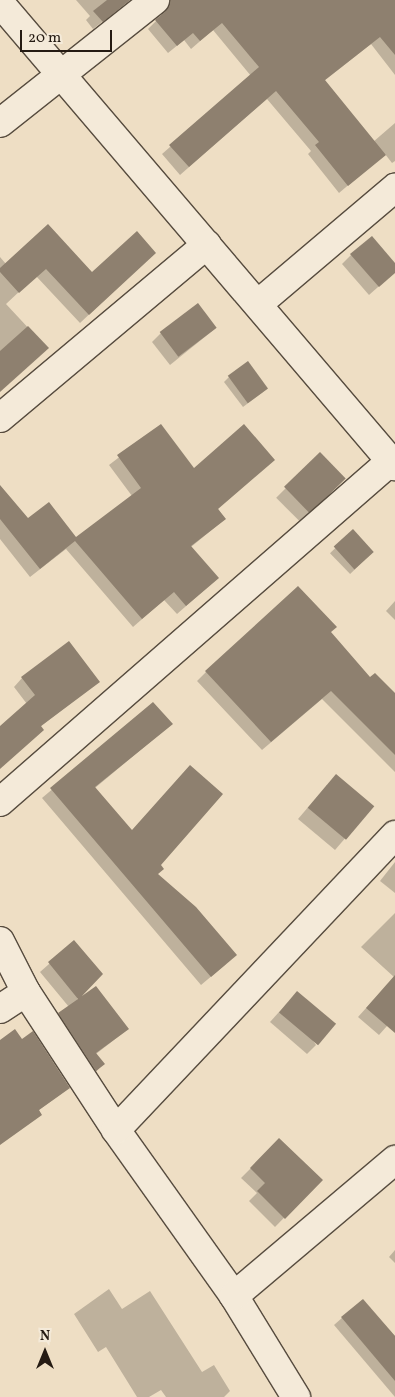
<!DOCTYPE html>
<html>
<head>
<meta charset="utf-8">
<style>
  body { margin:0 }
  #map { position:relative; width:395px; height:1397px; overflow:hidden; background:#eedec4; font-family:Vollkorn,serif }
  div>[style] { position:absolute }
  .shadow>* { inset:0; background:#0003; transform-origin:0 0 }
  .building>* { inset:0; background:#8e806f; transform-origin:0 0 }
  .roads { filter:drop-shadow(1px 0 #574c3f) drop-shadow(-1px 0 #574c3f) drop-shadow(0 1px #574c3f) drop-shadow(0 -1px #574c3f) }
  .minor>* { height:28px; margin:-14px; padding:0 14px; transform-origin:14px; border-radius:14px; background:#f4ead9 }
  span { translate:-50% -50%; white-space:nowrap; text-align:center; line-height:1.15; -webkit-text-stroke:4px #f4ead9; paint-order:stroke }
  .north { position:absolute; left:20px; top:1327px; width:50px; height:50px; -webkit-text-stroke:4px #f4ead9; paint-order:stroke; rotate:0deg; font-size:14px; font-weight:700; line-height:20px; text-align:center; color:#251b13 }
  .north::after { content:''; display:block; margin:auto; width:18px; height:22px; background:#251b13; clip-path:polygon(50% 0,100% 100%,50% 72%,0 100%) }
  .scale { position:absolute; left:20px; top:30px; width:92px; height:22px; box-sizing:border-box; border:2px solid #251b13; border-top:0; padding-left:6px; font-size:15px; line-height:18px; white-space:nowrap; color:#251b13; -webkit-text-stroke:4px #f4ead9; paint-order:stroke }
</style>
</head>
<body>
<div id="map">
  <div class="shadow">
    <div style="clip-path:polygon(76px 0,130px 0,93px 29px,86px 20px,90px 16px)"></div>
    <div style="clip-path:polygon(160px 0,168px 0,169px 12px,170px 0,395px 0,395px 75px,371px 44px,324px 81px,373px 142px,395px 123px,395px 161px,392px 163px,385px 154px,339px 193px,308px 154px,311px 151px,267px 99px,180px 175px,162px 154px,251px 76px,213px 30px,191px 49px,184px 40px,168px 53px,148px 29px,162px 15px)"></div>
    <div style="clip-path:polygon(351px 255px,395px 265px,395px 272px,369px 295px,342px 264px)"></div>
    <div style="clip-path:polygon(0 257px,6px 264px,92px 274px,146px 261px,80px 323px,36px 276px,6px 304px,47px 348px,0 391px)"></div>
    <div style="clip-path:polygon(216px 328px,170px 365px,152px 342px,161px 333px)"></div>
    <div style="clip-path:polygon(229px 377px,267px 389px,243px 407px,224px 382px)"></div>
    <div style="clip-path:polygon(161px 425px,225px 519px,191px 547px,218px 578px,177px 614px,164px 600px,133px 627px,66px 549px,30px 577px,0 539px,0 487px,28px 519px,76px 539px,132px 496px,109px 465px)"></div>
    <div style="left:320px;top:454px;width:35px;height:62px;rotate:45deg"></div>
    <div style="left:353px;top:531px;width:29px;height:32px;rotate:46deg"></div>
    <div style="clip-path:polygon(395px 601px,395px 620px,386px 611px)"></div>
    <div style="clip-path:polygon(330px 633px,370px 679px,395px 695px,395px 772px,322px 699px,262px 750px,197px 681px,206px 672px)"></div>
    <div style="clip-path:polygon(22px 678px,98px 682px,40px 727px,0 768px,0 728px,27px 704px,14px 687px)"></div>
    <div style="clip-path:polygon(153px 704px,162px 732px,95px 788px,159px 864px,157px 875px,226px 964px,201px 985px,42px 798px)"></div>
    <div style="clip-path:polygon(327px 785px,372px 807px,335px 850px,298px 819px)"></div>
    <div style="clip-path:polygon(395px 862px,395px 893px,380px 881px)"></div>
    <div style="clip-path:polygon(395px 913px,395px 1017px,379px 1035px,358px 1017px,394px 977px,361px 947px)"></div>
    <div style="clip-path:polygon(74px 942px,102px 974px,77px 999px,128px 1029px,96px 1054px,103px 1064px,95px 1073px,50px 1023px,69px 1007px,40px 972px)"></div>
    <div style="clip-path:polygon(288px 1002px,316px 1045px,307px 1054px,270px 1022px)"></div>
    <div style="clip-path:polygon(0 1043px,69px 1088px,28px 1118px,0 1077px)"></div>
    <div style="clip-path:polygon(270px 1149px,321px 1180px,275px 1227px,249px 1201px,257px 1193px,241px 1178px)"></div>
    <div style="clip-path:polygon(395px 1250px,395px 1263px,389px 1257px)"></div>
    <div style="clip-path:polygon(109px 1289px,122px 1309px,150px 1291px,202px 1372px,214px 1365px,230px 1391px,224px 1397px,166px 1397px,161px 1390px,149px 1397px,137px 1397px,106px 1347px,98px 1352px,74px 1314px)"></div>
    <div style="clip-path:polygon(362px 1300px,395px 1336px,395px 1397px,334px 1325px)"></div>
  </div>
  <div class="building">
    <div style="clip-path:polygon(107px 0,130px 0,103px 22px,93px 11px)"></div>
    <div style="clip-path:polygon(170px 0,395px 0,395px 55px,380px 37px,325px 80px,386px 155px,348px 186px,315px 145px,319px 142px,276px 91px,189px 167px,169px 145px,259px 67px,222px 23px,200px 41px,193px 33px,177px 46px,155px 20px,165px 12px)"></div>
    <div style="clip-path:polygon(48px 224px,92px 272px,137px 231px,156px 253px,89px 315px,46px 269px,19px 293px,0 272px,0 268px)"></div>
    <div style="clip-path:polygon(372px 236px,395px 263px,395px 273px,379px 287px,350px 254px)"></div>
    <div style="left:198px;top:303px;width:31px;height:48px;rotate:53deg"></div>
    <div style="clip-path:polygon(28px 326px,49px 348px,0 392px,0 351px)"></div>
    <div style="left:248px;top:361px;width:34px;height:25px;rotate:54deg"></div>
    <div style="clip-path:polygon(161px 424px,194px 468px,244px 424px,275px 460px,218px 509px,226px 519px,191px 546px,219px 578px,186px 606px,174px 592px,142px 619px,75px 541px,40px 569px,0 519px,0 485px,28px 518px,49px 502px,76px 537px,141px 488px,117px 455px)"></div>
    <div style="left:320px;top:452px;width:37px;height:50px;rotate:46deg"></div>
    <div style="left:353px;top:529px;width:31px;height:26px;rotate:48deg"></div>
    <div style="clip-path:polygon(298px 586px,337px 627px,331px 632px,370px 677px,375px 673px,395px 693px,395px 755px,331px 691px,271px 742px,205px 671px)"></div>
    <div style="clip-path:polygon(69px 641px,100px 682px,41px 726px,44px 730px,0 769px,0 726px,35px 695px,21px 677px)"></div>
    <div style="clip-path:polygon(153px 702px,173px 724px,95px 787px,132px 830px,190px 765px,223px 794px,161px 865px,164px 869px,158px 874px,196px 907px,237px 955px,211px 977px,50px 788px)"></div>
    <div style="left:336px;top:774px;width:50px;height:44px;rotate:40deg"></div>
    <div style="clip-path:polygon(74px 940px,103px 974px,82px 996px,96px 986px,129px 1029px,96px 1053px,105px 1064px,96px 1071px,58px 1013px,78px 999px,48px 962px)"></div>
    <div style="clip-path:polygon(395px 975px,395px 1033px,366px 1008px)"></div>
    <div style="left:297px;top:991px;width:51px;height:28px;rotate:40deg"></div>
    <div style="clip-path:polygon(15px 1029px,22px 1039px,33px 1031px,70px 1088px,39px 1110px,42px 1115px,0 1145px,0 1040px)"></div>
    <div style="clip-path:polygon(279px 1138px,323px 1180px,285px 1219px,257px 1191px,265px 1183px,250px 1168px)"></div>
    <div style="clip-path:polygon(363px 1299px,395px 1336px,395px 1381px,341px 1317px)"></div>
  </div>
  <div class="roads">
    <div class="minor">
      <div style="left:0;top:3px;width:609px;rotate:49.53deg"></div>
      <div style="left:0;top:123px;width:198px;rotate:-38.4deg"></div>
      <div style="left:258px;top:304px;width:180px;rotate:-40.3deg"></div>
      <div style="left:0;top:418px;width:270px;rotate:-40deg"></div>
      <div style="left:0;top:802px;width:519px;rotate:-41.09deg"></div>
      <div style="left:0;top:941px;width:57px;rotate:63deg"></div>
      <div style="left:26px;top:992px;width:165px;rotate:56.9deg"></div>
      <div style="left:116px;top:1130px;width:204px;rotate:54.6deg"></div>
      <div style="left:234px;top:1296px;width:119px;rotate:58.5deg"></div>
      <div style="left:0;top:1009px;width:31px;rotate:-33deg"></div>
      <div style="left:116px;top:1130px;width:406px;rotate:-46.6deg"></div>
      <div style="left:234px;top:1296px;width:211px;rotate:-40.2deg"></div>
    </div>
  </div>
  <div class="north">N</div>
  <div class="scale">20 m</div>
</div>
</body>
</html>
